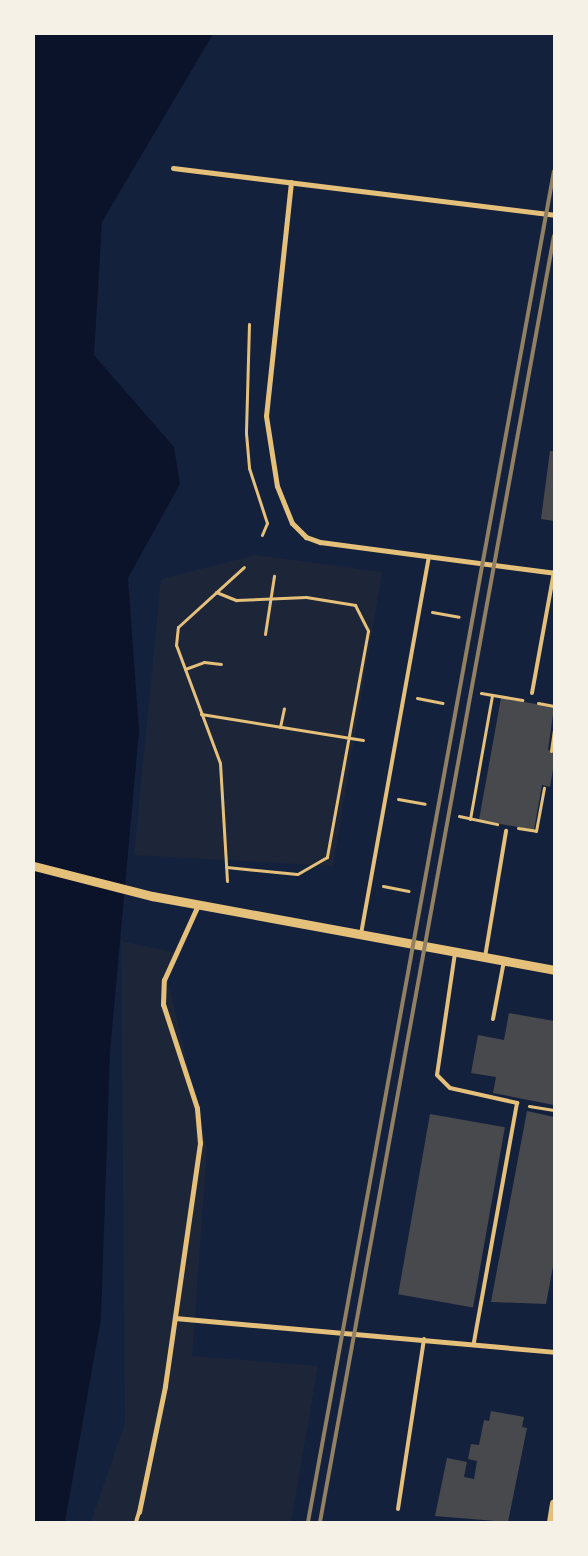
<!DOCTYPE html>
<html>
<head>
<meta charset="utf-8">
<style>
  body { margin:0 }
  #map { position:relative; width:588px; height:1556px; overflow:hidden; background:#14213d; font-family:Montserrat,sans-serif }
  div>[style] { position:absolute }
  .green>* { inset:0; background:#1d2539 }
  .water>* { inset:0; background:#0b132b }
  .building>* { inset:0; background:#48494c; transform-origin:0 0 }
  .path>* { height:3px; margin:-1.5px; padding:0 1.5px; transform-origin:1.5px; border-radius:1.5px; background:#e5c07b }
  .service>* { height:4px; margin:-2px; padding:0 2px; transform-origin:2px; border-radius:2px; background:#e5c07b }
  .minor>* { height:5px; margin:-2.5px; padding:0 2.5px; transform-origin:2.5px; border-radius:2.5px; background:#e5c07b }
  .tertiary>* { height:9px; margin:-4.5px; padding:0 4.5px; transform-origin:4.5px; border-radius:4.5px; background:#e5c07b }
  .rail>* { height:4px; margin:-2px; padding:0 2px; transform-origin:2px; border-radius:2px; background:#918062 }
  span { translate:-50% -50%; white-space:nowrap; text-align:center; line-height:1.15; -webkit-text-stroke:4px #f6f1e7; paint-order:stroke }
  .frame { position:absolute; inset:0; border:35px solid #f6f1e7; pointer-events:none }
</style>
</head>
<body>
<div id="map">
  <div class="green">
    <div style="clip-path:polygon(255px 555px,382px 572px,333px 866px,134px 855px,161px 579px)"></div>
    <div style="clip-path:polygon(121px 941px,181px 954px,167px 977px,207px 1148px,192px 1356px,318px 1366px,291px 1522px,91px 1522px,125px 1423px)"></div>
  </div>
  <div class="water">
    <div style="clip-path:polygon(34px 34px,213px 34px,102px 222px,94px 355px,174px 447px,180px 484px,128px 578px,139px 731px,110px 1052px,101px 1319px,65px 1522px,34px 1522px)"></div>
  </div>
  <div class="building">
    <div style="clip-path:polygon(550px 451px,554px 451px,554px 521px,541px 519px)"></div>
    <div style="clip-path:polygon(501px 698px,554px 707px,548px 750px,554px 751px,554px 763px,550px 787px,542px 785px,534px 830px,479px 820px)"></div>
    <div style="clip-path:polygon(509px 1013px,554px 1021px,554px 1105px,493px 1093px,496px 1077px,471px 1073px,478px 1035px,504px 1040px)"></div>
    <div style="clip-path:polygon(527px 1111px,554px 1117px,554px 1261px,546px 1304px,491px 1302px)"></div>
    <div style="left:430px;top:1114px;width:76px;height:183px;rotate:10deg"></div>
    <div style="clip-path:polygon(491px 1411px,524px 1417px,522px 1427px,527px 1428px,508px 1522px,435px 1516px,447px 1458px,467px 1462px,464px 1477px,474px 1479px,477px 1461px,468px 1459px,471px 1444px,479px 1445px,484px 1420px,489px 1421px)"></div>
  </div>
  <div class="path">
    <div style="left:249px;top:324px;width:109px;rotate:91.6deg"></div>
    <div style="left:246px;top:433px;width:35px;rotate:85deg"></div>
    <div style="left:249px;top:468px;width:58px;rotate:71.9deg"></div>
    <div style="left:267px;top:523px;width:13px;rotate:113deg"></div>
    <div style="left:216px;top:592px;width:22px;rotate:22deg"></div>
    <div style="left:236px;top:600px;width:70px;rotate:-2.5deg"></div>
    <div style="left:306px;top:597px;width:50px;rotate:9.3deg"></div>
    <div style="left:355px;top:605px;width:29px;rotate:63deg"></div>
    <div style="left:368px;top:631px;width:230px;rotate:100.3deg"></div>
    <div style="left:327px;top:857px;width:34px;rotate:150deg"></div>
    <div style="left:297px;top:874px;width:71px;rotate:-174.4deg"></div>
    <div style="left:432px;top:612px;width:27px;rotate:10deg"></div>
    <div style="left:265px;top:634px;width:59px;rotate:-81.2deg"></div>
    <div style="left:185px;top:669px;width:20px;rotate:-20deg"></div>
    <div style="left:204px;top:662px;width:17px;rotate:7deg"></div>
    <div style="left:481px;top:693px;width:42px;rotate:9.7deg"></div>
    <div style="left:417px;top:698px;width:26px;rotate:11deg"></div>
    <div style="left:538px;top:703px;width:16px;rotate:11deg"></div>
    <div style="left:201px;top:714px;width:164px;rotate:9.1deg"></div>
    <div style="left:280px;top:727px;width:19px;rotate:-78deg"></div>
    <div style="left:551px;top:751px;width:21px;rotate:-82deg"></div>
    <div style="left:398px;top:799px;width:27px;rotate:10deg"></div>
    <div style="left:459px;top:816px;width:39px;rotate:12deg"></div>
    <div style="left:470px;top:819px;width:126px;rotate:-79.9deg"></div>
    <div style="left:518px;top:828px;width:18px;rotate:9deg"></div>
    <div style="left:536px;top:831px;width:44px;rotate:-79.5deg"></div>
    <div style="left:227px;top:881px;width:118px;rotate:-93.4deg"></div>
    <div style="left:220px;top:763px;width:126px;rotate:-110.4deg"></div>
    <div style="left:176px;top:645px;width:18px;rotate:-84deg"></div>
    <div style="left:178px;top:627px;width:89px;rotate:-42.3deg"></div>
    <div style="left:383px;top:886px;width:26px;rotate:11deg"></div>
    <div style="left:529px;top:1106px;width:25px;rotate:9deg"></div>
  </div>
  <div class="service">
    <div style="left:532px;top:693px;width:123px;rotate:-79.7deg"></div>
    <div style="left:361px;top:934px;width:383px;rotate:-79.8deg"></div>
    <div style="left:455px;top:953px;width:123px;rotate:98.4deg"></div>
    <div style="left:437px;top:1075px;width:18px;rotate:45deg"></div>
    <div style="left:450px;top:1088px;width:69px;rotate:12.6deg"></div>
    <div style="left:517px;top:1103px;width:244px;rotate:100.2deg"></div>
    <div style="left:485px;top:957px;width:128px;rotate:-80.5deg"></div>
    <div style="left:493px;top:1019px;width:59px;rotate:-79.3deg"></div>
    <div style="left:398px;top:1509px;width:172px;rotate:-81.3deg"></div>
    <div style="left:136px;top:1522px;width:10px;rotate:-73deg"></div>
  </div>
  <div class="minor">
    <div style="left:173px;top:168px;width:384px;rotate:7deg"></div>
    <div style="left:291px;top:182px;width:235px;rotate:96.1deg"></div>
    <div style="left:266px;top:416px;width:71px;rotate:81.1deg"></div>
    <div style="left:277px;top:486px;width:40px;rotate:68deg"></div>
    <div style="left:292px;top:523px;width:20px;rotate:45deg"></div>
    <div style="left:306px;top:537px;width:15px;rotate:20deg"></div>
    <div style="left:320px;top:542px;width:236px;rotate:7.5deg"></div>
    <div style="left:175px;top:1318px;width:381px;rotate:5.1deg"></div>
    <div style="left:139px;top:1512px;width:129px;rotate:-78.3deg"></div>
    <div style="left:165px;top:1386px;width:246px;rotate:-81.8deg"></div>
    <div style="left:200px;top:1143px;width:35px;rotate:-95deg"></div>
    <div style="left:197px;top:1108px;width:109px;rotate:-108.1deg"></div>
    <div style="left:163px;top:1004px;width:24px;rotate:-88deg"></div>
    <div style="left:164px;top:980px;width:82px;rotate:-65.6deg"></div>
  </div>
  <div class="tertiary">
    <div style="left:34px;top:866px;width:122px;rotate:14.3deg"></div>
    <div style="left:152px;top:896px;width:409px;rotate:10.4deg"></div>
    <div style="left:551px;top:1522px;width:19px;rotate:-81deg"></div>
  </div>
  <div class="rail">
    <div style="left:308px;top:1522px;width:1373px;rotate:-79.68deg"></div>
    <div style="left:320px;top:1522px;width:1307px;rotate:-79.69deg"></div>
  </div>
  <div class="frame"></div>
</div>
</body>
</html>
